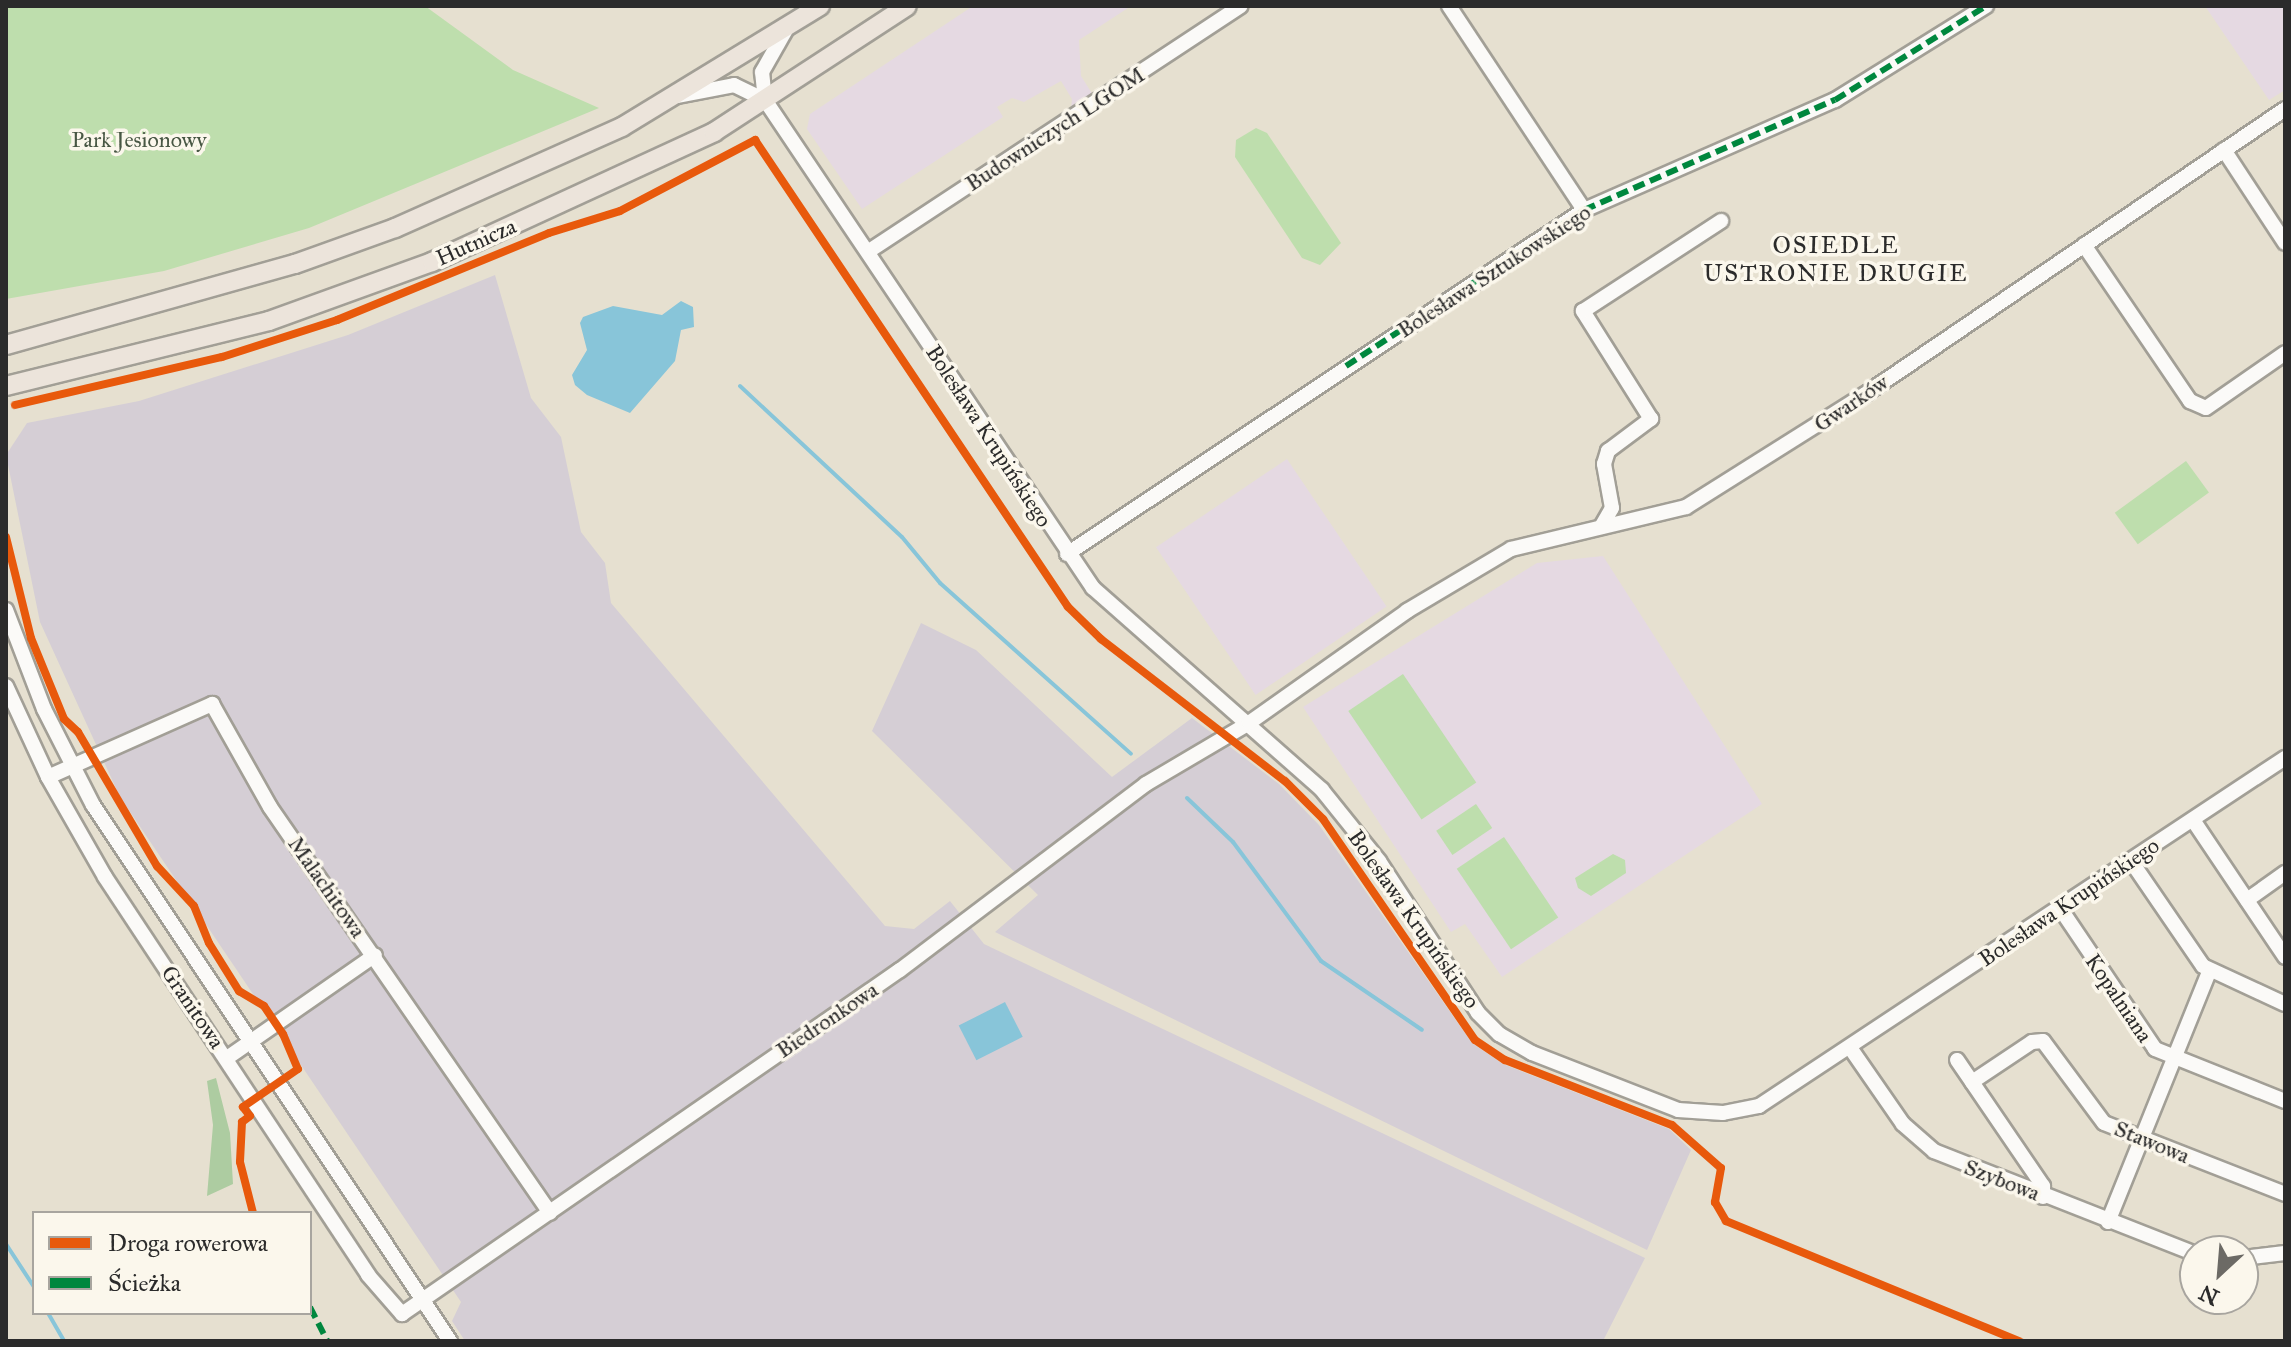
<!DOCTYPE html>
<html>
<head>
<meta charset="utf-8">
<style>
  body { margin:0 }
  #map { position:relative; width:2291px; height:1347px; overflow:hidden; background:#e6e0d0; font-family:"IM FELL Great Primer",serif }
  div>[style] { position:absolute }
  .built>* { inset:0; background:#e5d9e2; transform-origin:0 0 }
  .industrial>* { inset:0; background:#d5ced5 }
  .green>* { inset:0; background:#bedead; transform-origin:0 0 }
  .forest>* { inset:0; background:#adcca1 }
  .water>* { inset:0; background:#88c5d9; transform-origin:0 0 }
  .stream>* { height:4px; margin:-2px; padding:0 2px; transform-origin:2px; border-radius:2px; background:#88c5d9 }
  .roads { filter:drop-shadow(2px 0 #a29f96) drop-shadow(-2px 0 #a29f96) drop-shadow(0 2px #a29f96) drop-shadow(0 -2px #a29f96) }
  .minor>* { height:14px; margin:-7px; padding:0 7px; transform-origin:7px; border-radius:7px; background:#fbfaf8 }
  .major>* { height:18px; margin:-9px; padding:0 9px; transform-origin:9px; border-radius:9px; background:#ece4db }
  .quiet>* { height:6px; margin-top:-3px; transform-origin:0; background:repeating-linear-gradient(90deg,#00873e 0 12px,transparent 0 18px) }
  .cycleway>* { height:8px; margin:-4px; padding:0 4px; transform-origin:4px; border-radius:4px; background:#e8590c }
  span { translate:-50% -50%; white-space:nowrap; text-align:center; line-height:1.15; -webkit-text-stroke:7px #fbf7ec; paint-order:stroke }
  .street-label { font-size:22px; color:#2b2b2b }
  .park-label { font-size:22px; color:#485744 }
  .neighbourhood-label { font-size:24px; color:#2b2b2b; letter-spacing:2px }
  .frame { position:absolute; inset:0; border:8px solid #2b2b2b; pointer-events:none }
  .legend { position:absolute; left:32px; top:1211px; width:280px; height:104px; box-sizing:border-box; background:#fbf7ec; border:2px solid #a8a59f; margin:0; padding:10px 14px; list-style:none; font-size:24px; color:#2b2b2b }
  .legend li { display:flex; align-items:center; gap:16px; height:40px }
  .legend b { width:40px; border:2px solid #a8a59f }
  .north { position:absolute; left:2179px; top:1235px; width:80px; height:80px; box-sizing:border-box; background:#fbf7ec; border:2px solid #a8a59f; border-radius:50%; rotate:206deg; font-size:22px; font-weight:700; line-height:32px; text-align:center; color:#2b2b2b }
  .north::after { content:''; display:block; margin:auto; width:28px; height:36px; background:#6c6a65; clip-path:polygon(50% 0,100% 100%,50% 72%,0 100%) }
</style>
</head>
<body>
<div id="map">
  <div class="built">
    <div style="clip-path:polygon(973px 6px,1131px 6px,1079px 40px,1081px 76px,1093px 95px,1071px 109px,1072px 99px,1061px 81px,1024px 102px,1012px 98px,997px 107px,1003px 117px,862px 209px,807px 129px,810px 114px)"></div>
    <div style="clip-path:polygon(2205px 6px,2285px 6px,2285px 90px,2269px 100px)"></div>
    <div style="left:1287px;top:459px;width:178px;height:158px;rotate:56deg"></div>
    <div style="clip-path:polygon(1603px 556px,1762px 804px,1502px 977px,1465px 924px,1451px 932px,1303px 707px,1537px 563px)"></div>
  </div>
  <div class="industrial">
    <div style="clip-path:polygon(495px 275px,531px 398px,561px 437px,581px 532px,605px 563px,611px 603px,885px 926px,914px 929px,950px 901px,984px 944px,1645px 1258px,1603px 1341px,465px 1341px,452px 1321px,461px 1302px,120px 797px,40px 622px,6px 455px,27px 423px,139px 401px,348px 335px)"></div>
    <div style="clip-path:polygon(921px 623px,976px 650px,1112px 777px,1192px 718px,1279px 784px,1319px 825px,1472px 1043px,1503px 1064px,1669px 1129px,1691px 1150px,1647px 1250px,995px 932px,1038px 895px,872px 731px)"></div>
  </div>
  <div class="green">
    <div style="clip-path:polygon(6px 6px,425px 6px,513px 70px,599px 108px,309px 228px,164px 271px,6px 299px)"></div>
    <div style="clip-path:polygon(1256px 128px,1267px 133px,1341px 243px,1320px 265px,1302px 258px,1235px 157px,1236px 140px)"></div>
    <div style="left:2186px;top:461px;width:39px;height:88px;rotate:54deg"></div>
    <div style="left:1403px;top:674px;width:131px;height:66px;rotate:56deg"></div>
    <div style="left:1476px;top:804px;width:29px;height:48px;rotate:56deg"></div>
    <div style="left:1504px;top:837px;width:97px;height:57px;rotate:56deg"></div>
    <div style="clip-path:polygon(1613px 854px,1625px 860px,1626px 873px,1591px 896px,1578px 888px,1575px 878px)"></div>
  </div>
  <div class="forest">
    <div style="clip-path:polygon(216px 1078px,230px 1133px,233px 1184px,207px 1196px,213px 1125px,207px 1081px)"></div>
  </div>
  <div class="water">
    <div style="clip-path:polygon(681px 301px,693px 307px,694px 327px,681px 330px,675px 361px,630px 413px,587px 395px,575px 385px,572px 375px,587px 350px,580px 323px,583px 317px,613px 306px,662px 315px)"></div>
    <div style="left:1005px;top:1002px;width:39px;height:52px;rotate:63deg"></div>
  </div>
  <div class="stream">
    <div style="left:740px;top:386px;width:221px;rotate:43deg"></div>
    <div style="left:902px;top:537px;width:60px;rotate:50.4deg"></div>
    <div style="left:940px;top:583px;width:256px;rotate:41.8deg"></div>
    <div style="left:1187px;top:798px;width:64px;rotate:43.7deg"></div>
    <div style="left:1233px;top:842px;width:148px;rotate:53.5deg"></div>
    <div style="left:1321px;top:961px;width:122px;rotate:34.3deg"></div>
    <div style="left:6px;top:1244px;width:51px;rotate:56.9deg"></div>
    <div style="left:48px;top:1313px;width:32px;rotate:60deg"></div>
  </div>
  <div class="roads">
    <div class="minor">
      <div style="left:1449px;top:6px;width:245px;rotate:56.5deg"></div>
      <div style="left:678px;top:96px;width:57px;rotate:-11.1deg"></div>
      <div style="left:734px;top:85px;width:34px;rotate:26deg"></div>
      <div style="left:765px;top:100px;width:588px;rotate:56.09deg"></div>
      <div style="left:1093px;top:588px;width:305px;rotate:41.4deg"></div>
      <div style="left:1322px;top:790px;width:91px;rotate:51.2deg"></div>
      <div style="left:1379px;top:861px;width:181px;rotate:56.9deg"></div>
      <div style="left:1478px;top:1013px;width:30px;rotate:45deg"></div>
      <div style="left:1499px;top:1034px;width:38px;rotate:30deg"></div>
      <div style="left:1532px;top:1053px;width:157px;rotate:21.3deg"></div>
      <div style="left:1678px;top:1110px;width:45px;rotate:3.8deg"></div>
      <div style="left:1723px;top:1113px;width:37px;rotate:-11deg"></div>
      <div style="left:1759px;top:1106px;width:631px;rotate:-33.49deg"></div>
      <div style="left:765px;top:100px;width:28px;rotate:-96deg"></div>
      <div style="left:762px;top:72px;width:51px;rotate:-60.4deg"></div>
      <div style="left:2224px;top:150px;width:111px;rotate:56.7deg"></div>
      <div style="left:2084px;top:245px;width:189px;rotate:55.8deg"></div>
      <div style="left:2190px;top:401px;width:17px;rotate:24deg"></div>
      <div style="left:2206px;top:408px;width:96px;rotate:-34.8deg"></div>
      <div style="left:869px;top:251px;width:445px;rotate:-33.4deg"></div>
      <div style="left:1601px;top:527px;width:22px;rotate:-60deg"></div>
      <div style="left:1612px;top:508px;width:45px;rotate:-100.3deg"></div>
      <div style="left:1604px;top:464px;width:14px;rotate:-73deg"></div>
      <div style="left:1608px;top:451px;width:54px;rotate:-36.7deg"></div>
      <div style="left:1651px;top:419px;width:128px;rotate:-122.2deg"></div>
      <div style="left:1583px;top:311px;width:165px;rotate:-33.1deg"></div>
      <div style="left:1067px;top:554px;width:621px;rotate:-33.64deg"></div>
      <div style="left:1584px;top:210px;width:274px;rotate:-23.7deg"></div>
      <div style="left:1835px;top:100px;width:178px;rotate:-31.9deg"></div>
      <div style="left:6px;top:610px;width:106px;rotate:69deg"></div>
      <div style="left:44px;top:709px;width:108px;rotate:63deg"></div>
      <div style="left:93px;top:805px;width:644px;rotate:56.33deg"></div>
      <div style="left:6px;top:686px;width:100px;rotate:65.2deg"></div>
      <div style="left:48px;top:777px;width:115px;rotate:60.3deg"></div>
      <div style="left:105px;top:877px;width:477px;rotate:56.5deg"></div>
      <div style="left:368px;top:1275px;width:52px;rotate:48.9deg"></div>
      <div style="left:402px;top:1314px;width:605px;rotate:-34.64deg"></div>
      <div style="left:900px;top:970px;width:308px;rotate:-37.1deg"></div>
      <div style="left:1146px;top:784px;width:120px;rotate:-30.6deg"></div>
      <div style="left:1249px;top:723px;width:194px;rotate:-35.3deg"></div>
      <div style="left:1407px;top:611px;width:121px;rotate:-30.8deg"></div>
      <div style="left:1511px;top:549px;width:180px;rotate:-13.5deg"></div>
      <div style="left:1686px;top:507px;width:214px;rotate:-32.2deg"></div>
      <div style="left:1867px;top:393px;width:505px;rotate:-34.19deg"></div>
      <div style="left:48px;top:777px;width:180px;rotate:-24deg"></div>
      <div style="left:212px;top:704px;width:118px;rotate:60.6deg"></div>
      <div style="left:270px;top:807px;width:493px;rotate:55.4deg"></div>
      <div style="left:2193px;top:820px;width:165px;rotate:56.1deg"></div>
      <div style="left:2131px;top:861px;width:127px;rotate:55.6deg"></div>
      <div style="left:2203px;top:966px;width:90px;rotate:24.9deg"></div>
      <div style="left:2247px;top:900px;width:47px;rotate:-35.4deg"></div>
      <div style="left:2060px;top:908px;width:170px;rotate:56deg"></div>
      <div style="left:2155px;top:1049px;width:140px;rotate:21.8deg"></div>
      <div style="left:1851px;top:1049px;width:91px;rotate:55.3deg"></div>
      <div style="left:1903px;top:1124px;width:41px;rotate:41.1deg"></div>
      <div style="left:1934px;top:1151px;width:281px;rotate:21.5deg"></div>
      <div style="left:227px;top:1058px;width:180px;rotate:-34.8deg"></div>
      <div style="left:1957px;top:1060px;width:153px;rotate:55.7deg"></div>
      <div style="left:2043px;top:1186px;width:11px;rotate:90deg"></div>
      <div style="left:1972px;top:1082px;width:72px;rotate:-33.7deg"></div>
      <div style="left:2032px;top:1042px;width:11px;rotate:-5deg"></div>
      <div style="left:2043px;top:1041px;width:102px;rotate:53.4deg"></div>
      <div style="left:2104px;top:1123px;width:194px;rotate:21.4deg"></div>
      <div style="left:2108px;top:1222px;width:270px;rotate:-68deg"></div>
      <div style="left:2243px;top:1258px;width:42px;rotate:-6.8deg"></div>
    </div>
    <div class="major">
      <div style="left:6px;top:345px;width:300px;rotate:-15.7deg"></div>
      <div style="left:295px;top:264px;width:106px;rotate:-19.8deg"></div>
      <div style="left:395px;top:228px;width:248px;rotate:-24deg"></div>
      <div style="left:622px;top:127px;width:232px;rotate:-31.4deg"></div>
      <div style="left:6px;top:386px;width:271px;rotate:-13.9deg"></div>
      <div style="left:269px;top:321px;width:173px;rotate:-19.9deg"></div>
      <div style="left:432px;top:262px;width:311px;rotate:-24.7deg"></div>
      <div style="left:714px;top:132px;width:230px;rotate:-33.1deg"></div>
    </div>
  </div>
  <div class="quiet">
    <div style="left:1346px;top:366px;width:285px;rotate:-33.2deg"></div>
    <div style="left:1584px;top:210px;width:274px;rotate:-23.7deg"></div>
    <div style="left:1835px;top:100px;width:178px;rotate:-31.9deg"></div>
    <div style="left:310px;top:1307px;width:38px;rotate:63deg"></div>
  </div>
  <div class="cycleway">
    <div style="left:15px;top:405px;width:212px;rotate:-13.1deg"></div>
    <div style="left:222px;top:357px;width:121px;rotate:-17.8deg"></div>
    <div style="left:337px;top:320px;width:229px;rotate:-22.3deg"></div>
    <div style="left:549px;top:233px;width:74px;rotate:-17.2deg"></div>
    <div style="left:620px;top:211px;width:153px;rotate:-27.7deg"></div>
    <div style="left:755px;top:140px;width:562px;rotate:56.17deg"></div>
    <div style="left:1068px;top:607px;width:46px;rotate:44.1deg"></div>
    <div style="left:1101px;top:639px;width:232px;rotate:37.7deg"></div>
    <div style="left:1285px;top:781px;width:54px;rotate:45deg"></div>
    <div style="left:1323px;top:819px;width:268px;rotate:55.5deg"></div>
    <div style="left:1475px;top:1040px;width:36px;rotate:34deg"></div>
    <div style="left:1505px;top:1060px;width:179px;rotate:21.3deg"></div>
    <div style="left:1672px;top:1125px;width:65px;rotate:41.3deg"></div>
    <div style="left:1721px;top:1168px;width:35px;rotate:100deg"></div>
    <div style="left:1715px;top:1202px;width:22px;rotate:60deg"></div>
    <div style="left:1726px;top:1221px;width:317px;rotate:22.3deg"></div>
    <div style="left:6px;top:537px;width:104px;rotate:76.1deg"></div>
    <div style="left:31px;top:638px;width:87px;rotate:67.8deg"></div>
    <div style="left:64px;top:719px;width:19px;rotate:43deg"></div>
    <div style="left:78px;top:732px;width:156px;rotate:59.5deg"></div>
    <div style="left:157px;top:866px;width:54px;rotate:47.2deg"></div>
    <div style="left:194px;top:906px;width:40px;rotate:68deg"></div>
    <div style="left:209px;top:943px;width:57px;rotate:58deg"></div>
    <div style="left:239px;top:991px;width:29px;rotate:31deg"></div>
    <div style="left:264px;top:1006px;width:34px;rotate:56deg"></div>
    <div style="left:283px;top:1034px;width:38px;rotate:67deg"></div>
    <div style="left:298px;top:1069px;width:67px;rotate:145.4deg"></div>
    <div style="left:243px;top:1107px;width:11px;rotate:52deg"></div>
    <div style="left:250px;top:1116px;width:10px;rotate:143deg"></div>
    <div style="left:242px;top:1122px;width:40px;rotate:92.9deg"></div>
    <div style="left:240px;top:1162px;width:53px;rotate:75.7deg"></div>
  </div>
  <div class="street-label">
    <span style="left:1055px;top:129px;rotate:-33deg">Budowniczych LGOM</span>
    <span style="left:476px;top:242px;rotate:-24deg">Hutnicza</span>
    <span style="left:1494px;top:271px;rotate:-33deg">Bolesława Sztukowskiego</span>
    <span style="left:1851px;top:403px;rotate:-34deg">Gwarków</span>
    <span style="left:989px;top:436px;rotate:57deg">Bolesława Krupińskiego</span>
    <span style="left:327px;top:887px;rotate:55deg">Malachitowa</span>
    <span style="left:2069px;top:902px;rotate:-34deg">Bolesława Krupińskiego</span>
    <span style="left:1414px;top:919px;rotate:55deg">Bolesława Krupińskiego</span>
    <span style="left:2119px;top:998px;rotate:56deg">Kopalniana</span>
    <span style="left:193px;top:1007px;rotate:56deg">Granitowa</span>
    <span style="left:827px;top:1020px;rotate:-34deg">Biedronkowa</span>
    <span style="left:2152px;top:1142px;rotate:22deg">Stawowa</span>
    <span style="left:2002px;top:1180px;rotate:21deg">Szybowa</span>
  </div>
  <div class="park-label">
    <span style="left:139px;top:140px">Park Jesionowy</span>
  </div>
  <div class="neighbourhood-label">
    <span style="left:1836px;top:260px">OSIEDLE<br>USTRONIE DRUGIE</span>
  </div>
  <div class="frame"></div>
  <ul class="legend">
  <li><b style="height:10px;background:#e8590c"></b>Droga rowerowa</li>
  <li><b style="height:10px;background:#00873e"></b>Ścieżka</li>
  </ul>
  <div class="north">N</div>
</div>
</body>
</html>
